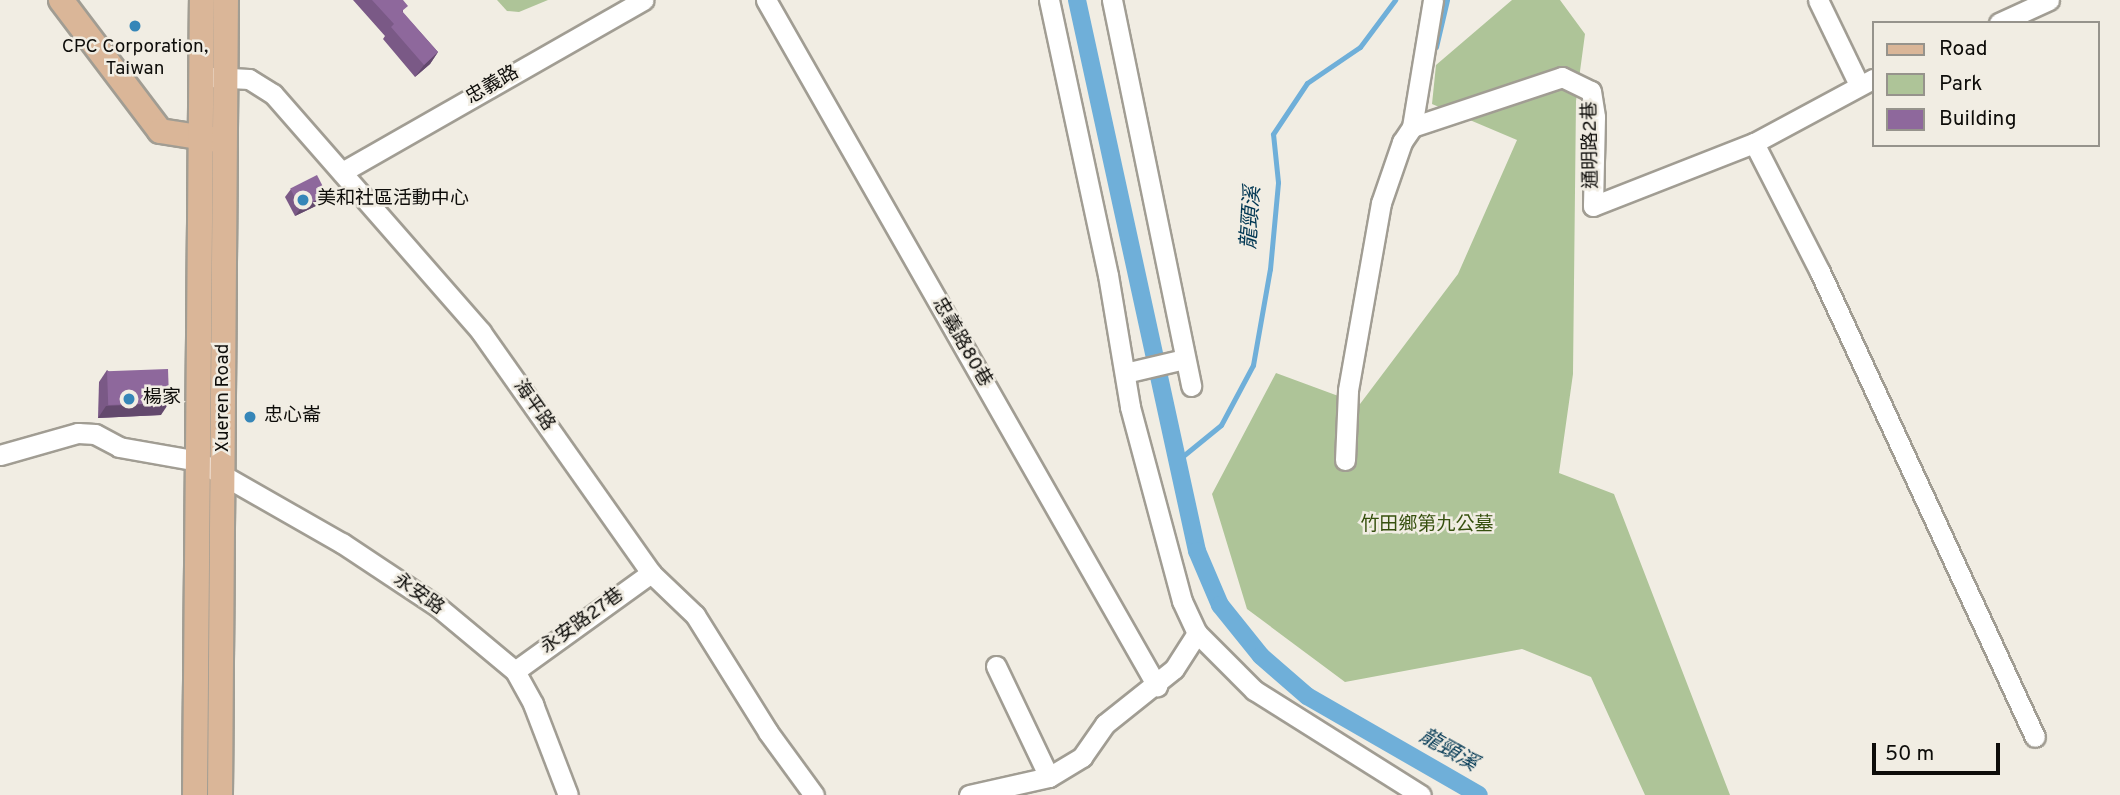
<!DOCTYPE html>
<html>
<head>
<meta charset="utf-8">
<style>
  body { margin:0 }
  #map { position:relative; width:2120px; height:795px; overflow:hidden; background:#f1ede3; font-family:Overpass,"Noto Sans TC",sans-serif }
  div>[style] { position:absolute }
  .green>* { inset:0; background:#aec498 }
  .stream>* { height:5px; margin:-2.5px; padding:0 2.5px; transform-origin:2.5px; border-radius:2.5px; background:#6fafd9 }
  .canal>* { height:18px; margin:-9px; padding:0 9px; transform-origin:9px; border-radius:9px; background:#6fafd9 }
  .roads { filter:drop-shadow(2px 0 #a19d93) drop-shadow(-2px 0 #a19d93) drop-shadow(0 2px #a19d93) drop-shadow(0 -2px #a19d93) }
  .minor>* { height:19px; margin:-9.5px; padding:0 9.5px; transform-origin:9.5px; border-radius:9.5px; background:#fff }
  .major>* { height:24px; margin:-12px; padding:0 12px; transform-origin:12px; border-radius:12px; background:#dab698 }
  .wall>* { inset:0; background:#7a5986 }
  .shaded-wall>* { inset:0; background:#63496d }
  .building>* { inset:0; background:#8e689c; transform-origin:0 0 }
  .dots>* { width:19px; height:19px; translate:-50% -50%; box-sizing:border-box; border:4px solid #f1ede3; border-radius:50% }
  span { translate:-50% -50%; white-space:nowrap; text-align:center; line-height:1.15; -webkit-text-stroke:5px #f1ede3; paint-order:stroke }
  .poi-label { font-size:19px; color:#0e0d0a }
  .left { translate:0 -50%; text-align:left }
  .street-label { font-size:19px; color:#0e0d0a }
  .park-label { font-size:19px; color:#36500e }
  .water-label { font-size:21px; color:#003753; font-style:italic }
  .legend { position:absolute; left:1872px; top:21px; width:228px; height:126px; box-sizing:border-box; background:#f1ede3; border:2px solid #96938c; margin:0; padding:9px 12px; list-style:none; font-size:21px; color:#0e0d0a }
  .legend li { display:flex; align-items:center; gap:14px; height:35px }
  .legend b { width:35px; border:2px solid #96938c }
  .scale { position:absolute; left:1872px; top:743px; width:128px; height:32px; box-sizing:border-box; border:4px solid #0e0d0a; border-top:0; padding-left:9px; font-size:21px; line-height:24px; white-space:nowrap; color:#0e0d0a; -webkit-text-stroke:5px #f1ede3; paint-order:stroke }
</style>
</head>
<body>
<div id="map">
  <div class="green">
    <div style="clip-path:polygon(497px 0,548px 0,519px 12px,507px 11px)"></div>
    <div style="clip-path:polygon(1512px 0,1560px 0,1585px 34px,1576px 101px,1573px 374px,1559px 473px,1614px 494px,1730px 795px,1645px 795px,1591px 677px,1522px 649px,1345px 682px,1247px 609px,1212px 494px,1276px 373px,1360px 404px,1458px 274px,1517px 140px,1432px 104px,1436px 65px)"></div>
  </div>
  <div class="stream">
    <div style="left:1436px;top:47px;width:48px;rotate:-76.8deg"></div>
    <div style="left:1178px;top:460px;width:55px;rotate:-39.1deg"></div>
    <div style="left:1221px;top:425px;width:68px;rotate:-61.9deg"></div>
    <div style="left:1253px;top:365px;width:97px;rotate:-80deg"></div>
    <div style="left:1270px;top:269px;width:87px;rotate:-84.7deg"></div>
    <div style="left:1278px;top:182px;width:48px;rotate:-95.9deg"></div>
    <div style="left:1273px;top:134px;width:61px;rotate:-56.3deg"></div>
    <div style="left:1307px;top:83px;width:64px;rotate:-34.2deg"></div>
    <div style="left:1360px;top:47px;width:59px;rotate:-53.3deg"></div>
  </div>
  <div class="canal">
    <div style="left:1077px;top:0;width:564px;rotate:77.71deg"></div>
    <div style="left:1197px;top:551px;width:59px;rotate:66.9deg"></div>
    <div style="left:1220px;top:605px;width:65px;rotate:51.2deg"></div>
    <div style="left:1261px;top:656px;width:61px;rotate:41deg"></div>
    <div style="left:1307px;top:696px;width:198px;rotate:29.9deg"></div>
  </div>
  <div class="roads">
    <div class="minor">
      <div style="left:766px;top:0;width:790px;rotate:60.32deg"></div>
      <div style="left:1049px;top:0;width:281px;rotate:77.9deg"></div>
      <div style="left:1108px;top:275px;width:134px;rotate:80.5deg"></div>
      <div style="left:1130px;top:407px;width:201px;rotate:75deg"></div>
      <div style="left:1182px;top:601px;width:35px;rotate:65deg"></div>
      <div style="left:1197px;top:633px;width:81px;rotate:45deg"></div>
      <div style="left:1254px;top:690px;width:197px;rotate:32.2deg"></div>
      <div style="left:1112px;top:0;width:394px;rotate:78.4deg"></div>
      <div style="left:1818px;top:0;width:94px;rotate:64.2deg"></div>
      <div style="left:1999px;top:23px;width:55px;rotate:-24.7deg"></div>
      <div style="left:211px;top:77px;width:38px;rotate:3deg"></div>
      <div style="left:249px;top:79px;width:28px;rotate:32deg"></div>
      <div style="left:273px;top:94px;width:316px;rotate:48.8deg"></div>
      <div style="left:481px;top:332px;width:295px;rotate:54.8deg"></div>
      <div style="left:651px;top:573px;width:61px;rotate:43.7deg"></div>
      <div style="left:695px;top:615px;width:138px;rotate:58deg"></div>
      <div style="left:768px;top:732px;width:78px;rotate:53.9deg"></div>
      <div style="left:1412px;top:127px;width:158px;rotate:-18.4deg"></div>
      <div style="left:1562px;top:77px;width:32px;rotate:26deg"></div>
      <div style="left:1591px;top:91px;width:26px;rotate:81deg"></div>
      <div style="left:1595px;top:117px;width:89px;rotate:91.3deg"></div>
      <div style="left:1593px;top:206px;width:173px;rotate:-21.4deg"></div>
      <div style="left:1754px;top:143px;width:135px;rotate:-28.3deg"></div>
      <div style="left:1754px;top:143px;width:145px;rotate:62.9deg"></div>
      <div style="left:1820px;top:272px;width:512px;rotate:65.19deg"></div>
      <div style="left:342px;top:172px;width:347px;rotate:-29.7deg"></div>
      <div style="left:1125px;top:373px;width:61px;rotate:-13.3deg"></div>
      <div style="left:0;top:455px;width:81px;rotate:-15.8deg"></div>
      <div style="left:78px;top:433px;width:17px;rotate:3deg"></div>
      <div style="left:95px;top:434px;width:27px;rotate:28deg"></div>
      <div style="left:119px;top:447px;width:80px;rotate:10deg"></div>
      <div style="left:198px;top:461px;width:166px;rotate:29.7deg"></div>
      <div style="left:342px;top:543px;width:114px;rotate:33.6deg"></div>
      <div style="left:437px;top:606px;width:102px;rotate:39.8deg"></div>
      <div style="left:515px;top:671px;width:38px;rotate:61deg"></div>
      <div style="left:533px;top:704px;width:97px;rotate:69deg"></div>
      <div style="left:1345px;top:460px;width:70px;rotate:-87.5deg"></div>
      <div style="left:1348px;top:390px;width:190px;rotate:-80deg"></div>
      <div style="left:1381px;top:203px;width:65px;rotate:-71deg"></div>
      <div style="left:1402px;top:142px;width:18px;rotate:-56deg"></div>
      <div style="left:1412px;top:127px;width:129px;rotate:-80.6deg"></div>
      <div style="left:996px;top:666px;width:123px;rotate:64.5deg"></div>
      <div style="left:515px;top:671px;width:168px;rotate:-35.8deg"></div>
      <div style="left:969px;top:795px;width:82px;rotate:-12.7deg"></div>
      <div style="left:1049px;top:777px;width:39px;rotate:-31deg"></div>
      <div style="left:1082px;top:757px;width:40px;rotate:-55.1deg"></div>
      <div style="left:1105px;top:724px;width:88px;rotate:-38.6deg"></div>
      <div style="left:1174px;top:669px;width:43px;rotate:-57.4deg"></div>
    </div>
    <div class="major">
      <div style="left:61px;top:0;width:164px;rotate:52.9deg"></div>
      <div style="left:160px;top:131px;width:59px;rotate:8.8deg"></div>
      <div style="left:195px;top:795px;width:795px;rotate:-89.5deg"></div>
      <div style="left:220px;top:795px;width:795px;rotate:-89.57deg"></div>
    </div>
  </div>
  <div class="wall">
    <div style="clip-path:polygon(353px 0,403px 0,403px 13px,438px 52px,430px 64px,415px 77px,383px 39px,385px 36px)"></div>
    <div style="clip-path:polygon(291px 189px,322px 203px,295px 216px,285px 197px)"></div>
    <div style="clip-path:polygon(107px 370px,161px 415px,98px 418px,99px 382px)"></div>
  </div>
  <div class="shaded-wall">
    <div style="clip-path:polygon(438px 52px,430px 64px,415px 77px,424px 65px)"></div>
    <div style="clip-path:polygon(327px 195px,322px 203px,295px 216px,301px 208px)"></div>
    <div style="clip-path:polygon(169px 403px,161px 415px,98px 418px,106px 406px)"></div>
  </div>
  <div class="building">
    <div style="clip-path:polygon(372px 0,403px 0,408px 6px,402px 11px,438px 52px,424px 65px,391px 27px,394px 24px)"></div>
    <div style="left:317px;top:175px;width:22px;height:30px;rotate:63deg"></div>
    <div style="left:168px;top:369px;width:34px;height:61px;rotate:88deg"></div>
  </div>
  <div class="dots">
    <div style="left:135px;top:26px;background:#3686b8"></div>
    <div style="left:303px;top:200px;background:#3686b8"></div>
    <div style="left:129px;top:399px;background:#3686b8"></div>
    <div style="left:250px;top:417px;background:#3686b8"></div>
  </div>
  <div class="poi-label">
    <span style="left:135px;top:59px">CPC Corporation,<br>Taiwan</span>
    <span class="left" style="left:317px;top:200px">美和社區活動中心</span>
    <span class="left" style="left:143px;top:399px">楊家</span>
    <span class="left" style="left:264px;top:417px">忠心崙</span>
  </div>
  <div class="street-label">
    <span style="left:493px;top:86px;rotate:-30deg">忠義路</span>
    <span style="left:1592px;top:145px;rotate:-91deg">通明路2巷</span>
    <span style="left:961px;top:343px;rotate:60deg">忠義路80巷</span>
    <span style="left:224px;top:398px;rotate:-90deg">Xueren Road</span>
    <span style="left:533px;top:406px;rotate:55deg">海平路</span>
    <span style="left:418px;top:595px;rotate:35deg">永安路</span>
    <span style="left:583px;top:622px;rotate:-36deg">永安路27巷</span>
  </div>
  <div class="park-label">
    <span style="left:1427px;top:526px">竹田鄉第九公墓</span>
  </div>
  <div class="water-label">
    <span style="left:1252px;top:218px;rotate:-86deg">龍頸溪</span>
    <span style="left:1448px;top:751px;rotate:30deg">龍頸溪</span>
  </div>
  <ul class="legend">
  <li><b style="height:9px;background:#dab698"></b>Road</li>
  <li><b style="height:19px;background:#aec498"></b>Park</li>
  <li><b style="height:19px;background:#8e689c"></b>Building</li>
  </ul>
  <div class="scale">50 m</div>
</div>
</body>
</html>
